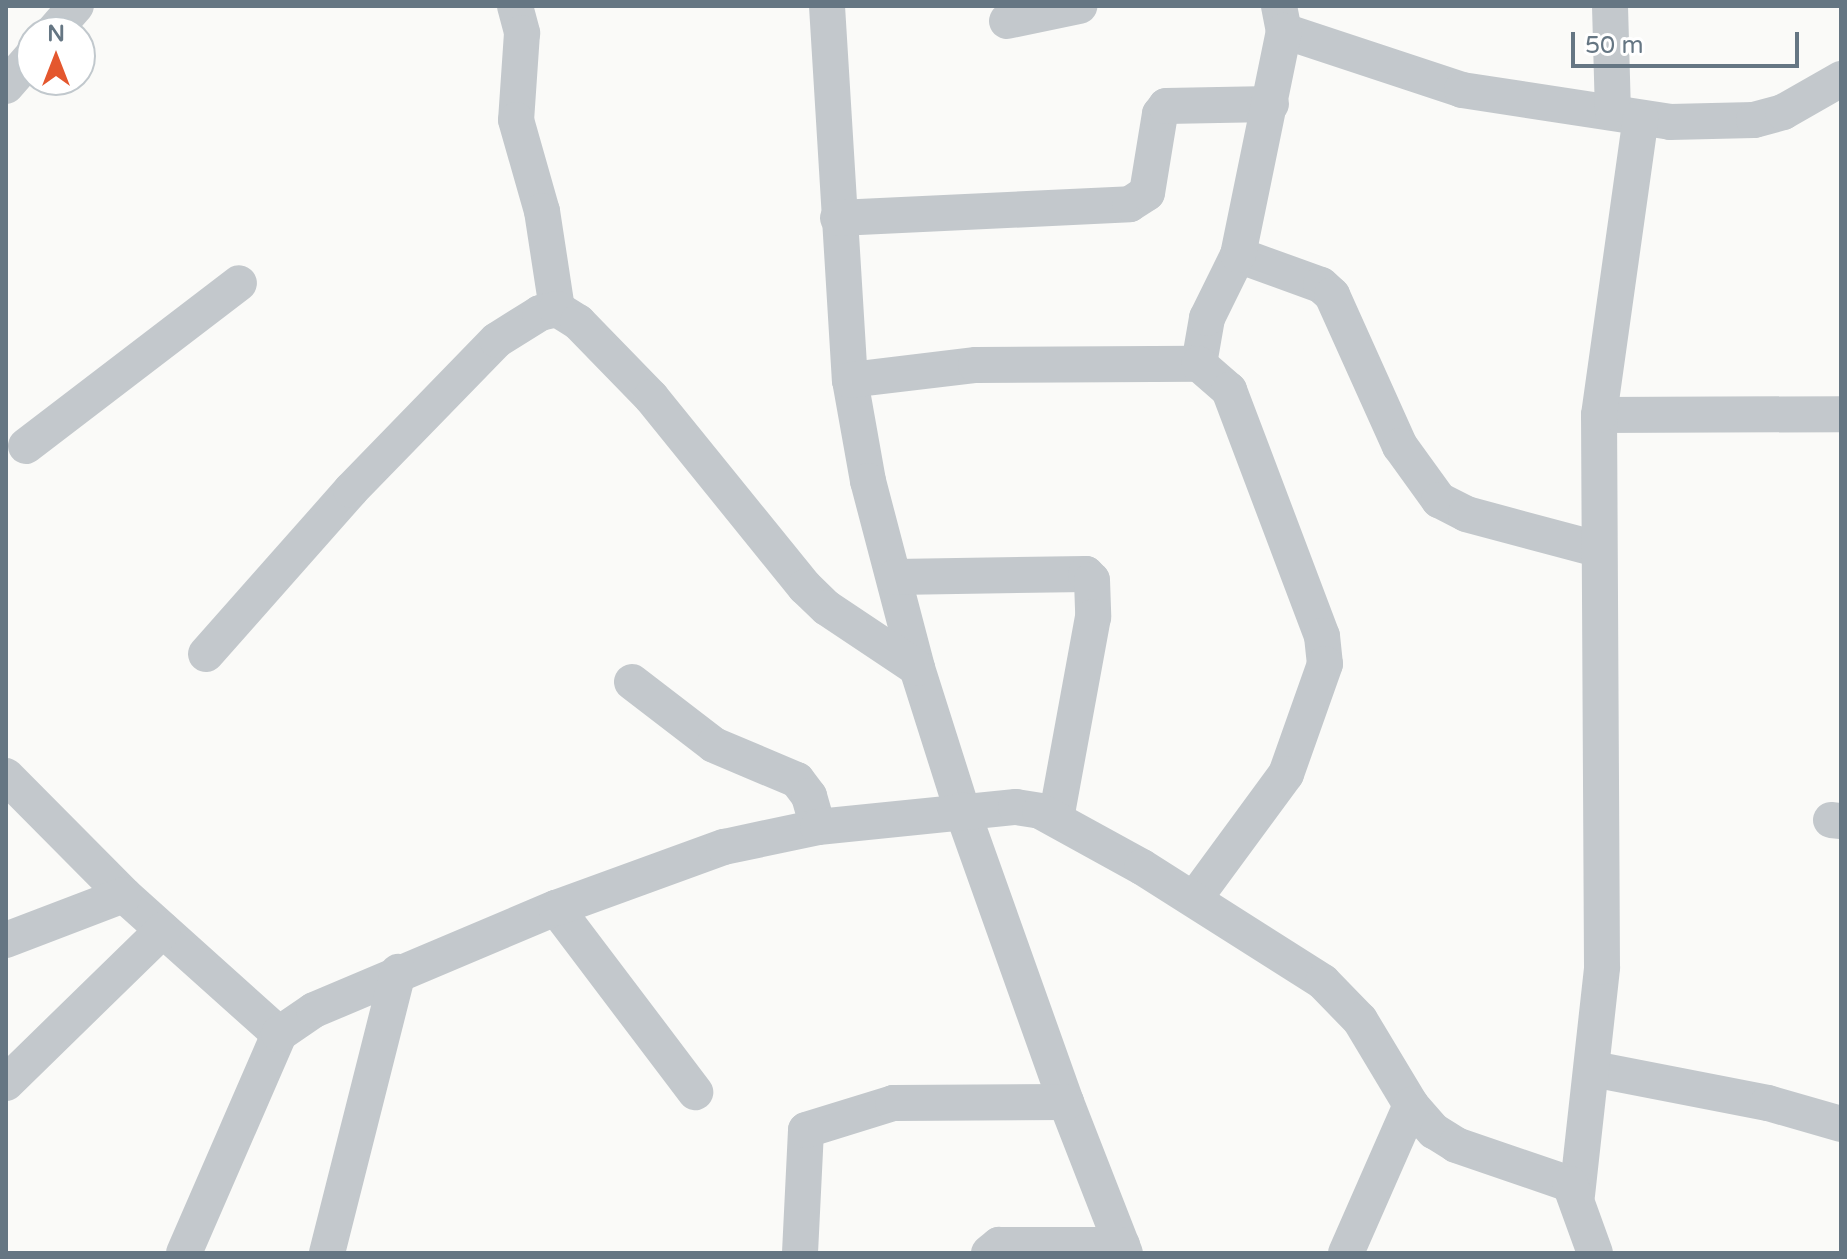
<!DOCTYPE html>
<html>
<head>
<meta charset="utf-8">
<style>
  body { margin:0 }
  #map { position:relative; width:1847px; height:1259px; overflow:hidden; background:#fafaf8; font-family:"Varela Round",sans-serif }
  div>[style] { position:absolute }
  .minor>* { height:36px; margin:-18px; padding:0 18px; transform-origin:18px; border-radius:18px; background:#c3c8cc }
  span { translate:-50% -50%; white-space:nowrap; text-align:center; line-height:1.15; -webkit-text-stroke:8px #fff; paint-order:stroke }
  .frame { position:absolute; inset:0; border:8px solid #657683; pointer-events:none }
  .north { position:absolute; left:16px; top:16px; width:80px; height:80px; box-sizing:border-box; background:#fff; border:2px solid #c1c8cd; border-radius:50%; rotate:0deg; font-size:22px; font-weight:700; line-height:32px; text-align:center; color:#657683 }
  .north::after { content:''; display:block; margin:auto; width:28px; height:36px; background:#e4572e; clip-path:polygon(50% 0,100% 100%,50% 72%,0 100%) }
  .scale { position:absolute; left:1571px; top:32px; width:228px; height:36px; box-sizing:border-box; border:4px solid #657683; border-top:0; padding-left:10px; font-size:24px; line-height:28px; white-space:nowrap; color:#657683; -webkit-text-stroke:6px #fff; paint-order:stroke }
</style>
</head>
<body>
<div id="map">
  <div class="minor">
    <div style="left:515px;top:6px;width:28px;rotate:75deg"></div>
    <div style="left:522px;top:33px;width:87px;rotate:93.9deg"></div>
    <div style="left:516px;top:120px;width:95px;rotate:74.1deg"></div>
    <div style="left:542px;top:211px;width:99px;rotate:81.3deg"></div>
    <div style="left:827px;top:6px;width:375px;rotate:86.5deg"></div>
    <div style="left:850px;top:380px;width:103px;rotate:79.9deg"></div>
    <div style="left:868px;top:481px;width:193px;rotate:75.3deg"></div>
    <div style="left:917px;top:668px;width:149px;rotate:72.4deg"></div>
    <div style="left:962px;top:810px;width:310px;rotate:70.4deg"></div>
    <div style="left:1066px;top:1102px;width:162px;rotate:68.7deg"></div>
    <div style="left:1279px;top:6px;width:25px;rotate:79deg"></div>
    <div style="left:1284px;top:31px;width:188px;rotate:18.3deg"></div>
    <div style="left:1462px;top:90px;width:210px;rotate:8.7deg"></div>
    <div style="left:1670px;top:122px;width:84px;rotate:-1.4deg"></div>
    <div style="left:1754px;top:120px;width:30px;rotate:-15deg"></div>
    <div style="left:1783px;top:112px;width:67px;rotate:-29.6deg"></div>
    <div style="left:1610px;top:6px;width:106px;rotate:88.4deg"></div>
    <div style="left:1007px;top:21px;width:74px;rotate:-11.8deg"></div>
    <div style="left:53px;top:32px;width:35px;rotate:-49deg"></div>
    <div style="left:6px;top:86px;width:40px;rotate:-49deg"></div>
    <div style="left:838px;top:218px;width:292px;rotate:-2.7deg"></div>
    <div style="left:1130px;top:204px;width:20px;rotate:-33deg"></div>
    <div style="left:1147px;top:193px;width:80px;rotate:-80.7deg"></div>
    <div style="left:1160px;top:114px;width:10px;rotate:-53deg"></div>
    <div style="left:1166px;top:106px;width:105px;rotate:-1.1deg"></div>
    <div style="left:1238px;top:255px;width:88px;rotate:19.9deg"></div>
    <div style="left:1321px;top:285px;width:15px;rotate:42deg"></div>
    <div style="left:1332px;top:295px;width:166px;rotate:65.8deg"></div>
    <div style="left:1400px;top:446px;width:67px;rotate:54.2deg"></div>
    <div style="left:1439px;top:500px;width:30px;rotate:27deg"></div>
    <div style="left:1466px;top:514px;width:136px;rotate:15deg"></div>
    <div style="left:1199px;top:364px;width:47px;rotate:-80.1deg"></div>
    <div style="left:1207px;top:318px;width:70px;rotate:-63.8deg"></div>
    <div style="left:1238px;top:255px;width:229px;rotate:-78.4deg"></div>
    <div style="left:850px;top:380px;width:127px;rotate:-6.8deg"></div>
    <div style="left:976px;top:365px;width:223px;rotate:-0.3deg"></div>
    <div style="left:1199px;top:364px;width:40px;rotate:41deg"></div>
    <div style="left:1229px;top:390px;width:263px;rotate:69.3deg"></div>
    <div style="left:1322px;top:636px;width:28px;rotate:84deg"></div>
    <div style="left:1325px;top:664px;width:117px;rotate:109.5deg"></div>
    <div style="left:1286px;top:774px;width:154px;rotate:126.3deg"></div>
    <div style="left:1599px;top:415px;width:242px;rotate:-0.2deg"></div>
    <div style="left:26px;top:446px;width:268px;rotate:-37.4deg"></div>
    <div style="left:895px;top:577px;width:191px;rotate:-0.9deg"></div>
    <div style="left:1086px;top:574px;width:8px;rotate:45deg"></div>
    <div style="left:1092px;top:580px;width:37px;rotate:88deg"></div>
    <div style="left:1093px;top:617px;width:205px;rotate:100.4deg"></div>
    <div style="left:206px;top:654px;width:219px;rotate:-48.5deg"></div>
    <div style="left:351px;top:490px;width:209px;rotate:-45.8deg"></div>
    <div style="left:497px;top:340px;width:51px;rotate:-32.1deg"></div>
    <div style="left:540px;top:313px;width:17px;rotate:-13deg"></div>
    <div style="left:557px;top:309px;width:25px;rotate:32deg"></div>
    <div style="left:578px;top:322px;width:105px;rotate:45.8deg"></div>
    <div style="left:651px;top:397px;width:245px;rotate:51deg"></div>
    <div style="left:805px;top:587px;width:30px;rotate:44deg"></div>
    <div style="left:827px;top:608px;width:108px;rotate:33.7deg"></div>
    <div style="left:632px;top:682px;width:103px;rotate:37.5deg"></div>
    <div style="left:714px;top:745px;width:90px;rotate:22.9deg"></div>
    <div style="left:797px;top:780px;width:20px;rotate:53deg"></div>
    <div style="left:809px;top:796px;width:32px;rotate:74deg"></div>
    <div style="left:6px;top:776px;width:168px;rotate:45.2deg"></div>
    <div style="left:124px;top:895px;width:208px;rotate:41.9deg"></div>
    <div style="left:1831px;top:820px;width:10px;rotate:6deg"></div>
    <div style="left:556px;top:908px;width:231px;rotate:52.9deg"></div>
    <div style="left:6px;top:940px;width:126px;rotate:-20.9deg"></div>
    <div style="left:1593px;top:1069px;width:178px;rotate:11deg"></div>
    <div style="left:1768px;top:1103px;width:76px;rotate:16deg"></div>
    <div style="left:6px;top:1083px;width:219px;rotate:-44.3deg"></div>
    <div style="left:1577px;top:1195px;width:229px;rotate:-83.7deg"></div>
    <div style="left:1602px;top:967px;width:552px;rotate:-90.31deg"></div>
    <div style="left:1599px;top:415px;width:300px;rotate:-82deg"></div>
    <div style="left:184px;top:1253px;width:239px;rotate:-66.5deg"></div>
    <div style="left:279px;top:1034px;width:42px;rotate:-34.4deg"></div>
    <div style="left:314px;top:1010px;width:263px;rotate:-22.9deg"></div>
    <div style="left:556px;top:908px;width:179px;rotate:-20deg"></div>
    <div style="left:724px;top:847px;width:96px;rotate:-12deg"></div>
    <div style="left:818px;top:827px;width:199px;rotate:-5.8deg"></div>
    <div style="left:1016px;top:807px;width:24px;rotate:9deg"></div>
    <div style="left:1040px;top:811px;width:116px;rotate:28.8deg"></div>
    <div style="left:1142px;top:867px;width:214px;rotate:32.4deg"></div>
    <div style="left:1323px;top:982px;width:53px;rotate:45.8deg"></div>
    <div style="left:1360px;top:1020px;width:99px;rotate:59deg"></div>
    <div style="left:1411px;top:1105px;width:35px;rotate:49deg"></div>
    <div style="left:1434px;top:1131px;width:26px;rotate:32deg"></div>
    <div style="left:1456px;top:1145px;width:120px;rotate:18.9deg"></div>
    <div style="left:1570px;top:1184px;width:73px;rotate:70.1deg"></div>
    <div style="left:327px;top:1253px;width:290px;rotate:-75.8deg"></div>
    <div style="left:800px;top:1253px;width:123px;rotate:-87.2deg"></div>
    <div style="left:806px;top:1130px;width:91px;rotate:-17.2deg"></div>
    <div style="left:893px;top:1103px;width:173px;rotate:-0.3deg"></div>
    <div style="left:989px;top:1253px;width:13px;rotate:-39deg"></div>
    <div style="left:999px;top:1245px;width:123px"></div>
    <div style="left:1346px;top:1253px;width:162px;rotate:-66.3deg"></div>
  </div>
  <div class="frame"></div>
  <div class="north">N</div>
  <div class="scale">50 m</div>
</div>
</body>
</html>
